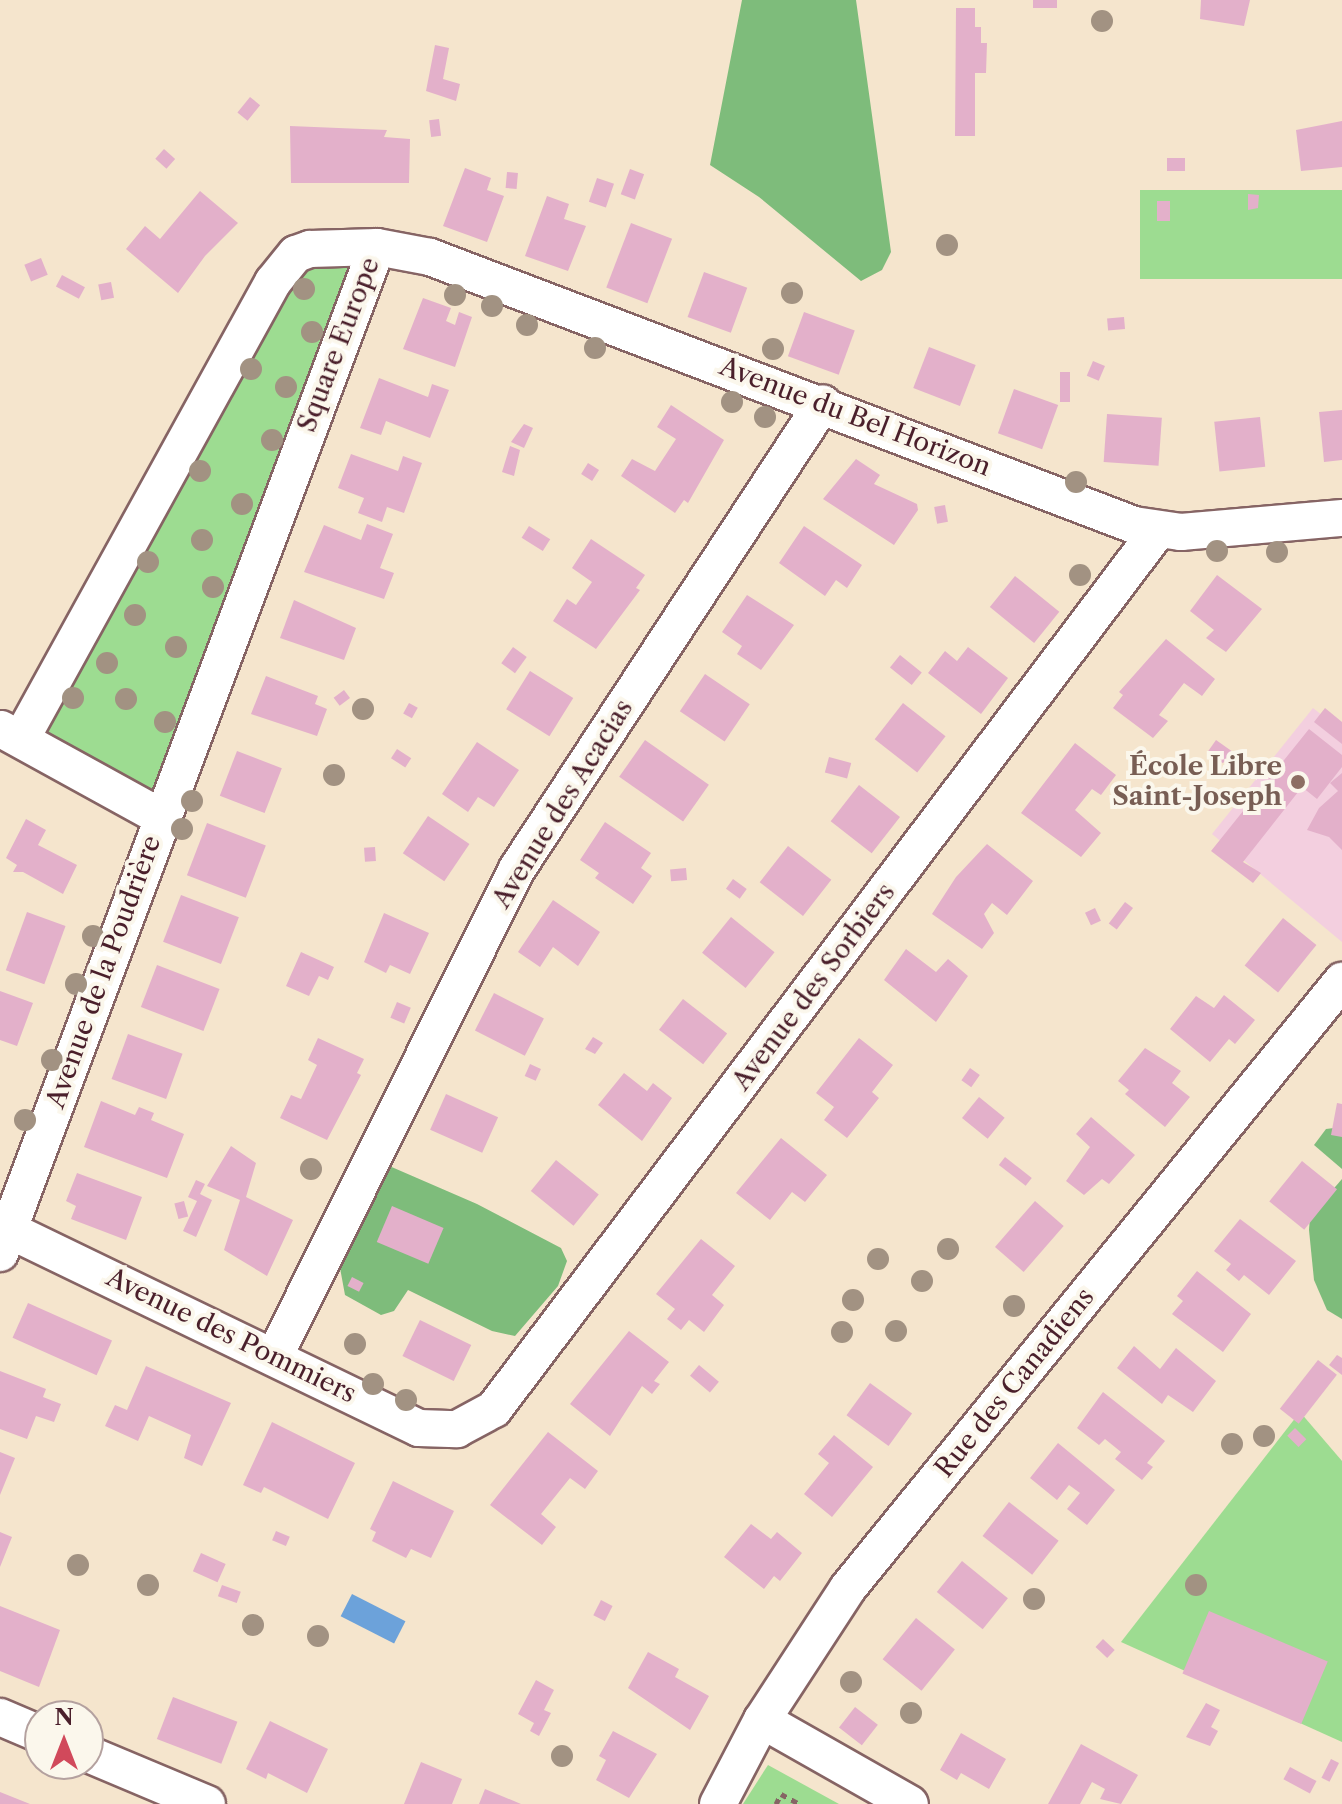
<!DOCTYPE html>
<html>
<head>
<meta charset="utf-8">
<style>
  body { margin:0 }
  #map { position:relative; width:1342px; height:1804px; overflow:hidden; background:#f5e5cd; font-family:"Libre Caslon Text",serif }
  div>[style] { position:absolute }
  .built>* { inset:0; background:#f3cfdf }
  .green>* { inset:0; background:#9ddc91; transform-origin:0 0 }
  .forest>* { inset:0; background:#7ebc7b }
  .water>* { inset:0; background:#6ca2da; transform-origin:0 0 }
  .building>* { inset:0; background:#e3b0ca; transform-origin:0 0 }
  .path>* { height:5px; margin-top:-2.5px; transform-origin:0; background:repeating-linear-gradient(90deg,#866464 0 6px,transparent 0 12px) }
  .roads { filter:drop-shadow(2px 0 #866464) drop-shadow(-2px 0 #866464) drop-shadow(0 2px #866464) drop-shadow(0 -2px #866464) }
  .minor>* { height:36px; margin:-18px; padding:0 18px; transform-origin:18px; border-radius:18px; background:#fff }
  .trees>* { width:22px; height:22px; margin:-11px; border-radius:50%; background:#a29282 }
  .dots>* { width:22px; height:22px; translate:-50% -50%; box-sizing:border-box; border:4px solid #fbf7ec; border-radius:50% }
  span { translate:-50% -50%; white-space:nowrap; text-align:center; line-height:1.15; -webkit-text-stroke:8px #fbf7ec; paint-order:stroke }
  .street-label { font-size:26px; color:#4a1f2b }
  .education-label { font-size:26px; color:#785e54; font-weight:700 }
  .right { translate:-100% -50%; text-align:right }
  .north { position:absolute; left:24px; top:1700px; width:80px; height:80px; box-sizing:border-box; background:#fbf7ec; border:2px solid #b4a19f; border-radius:50%; rotate:0deg; font-size:22px; font-weight:700; line-height:32px; text-align:center; color:#4a1f2b }
  .north::after { content:''; display:block; margin:auto; width:28px; height:36px; background:#d1495b; clip-path:polygon(50% 0,100% 100%,50% 72%,0 100%) }
</style>
</head>
<body>
<div id="map">
  <div class="built">
    <div style="clip-path:polygon(1313px 708px,1342px 731px,1342px 942px,1212px 834px)"></div>
  </div>
  <div class="green">
    <div style="left:1342px;top:190px;width:89px;height:202px;rotate:90deg"></div>
    <div style="clip-path:polygon(326px 246px,366px 276px,161px 817px,21px 739px,245px 331px)"></div>
    <div style="clip-path:polygon(1300px 1412px,1342px 1461px,1342px 1742px,1121px 1642px)"></div>
    <div style="clip-path:polygon(768px 1765px,839px 1804px,743px 1804px)"></div>
  </div>
  <div class="forest">
    <div style="clip-path:polygon(742px 0,856px 0,891px 252px,882px 270px,861px 281px,759px 197px,710px 165px)"></div>
    <div style="clip-path:polygon(1342px 1127px,1342px 1169px,1314px 1145px,1326px 1129px)"></div>
    <div style="clip-path:polygon(387px 1165px,477px 1204px,561px 1248px,567px 1261px,558px 1286px,515px 1336px,492px 1331px,408px 1290px,394px 1311px,381px 1315px,345px 1295px,338px 1257px)"></div>
    <div style="clip-path:polygon(1342px 1179px,1342px 1319px,1327px 1310px,1314px 1280px,1309px 1230px,1310px 1216px)"></div>
  </div>
  <div class="water">
    <div style="left:352px;top:1594px;width:60px;height:25px;rotate:27deg"></div>
  </div>
  <div class="building">
    <div style="left:1033px;top:0;width:24px;height:8px"></div>
    <div style="clip-path:polygon(1201px 0,1250px 0,1244px 26px,1200px 19px)"></div>
    <div style="clip-path:polygon(956px 8px,975px 8px,975px 27px,981px 27px,981px 43px,987px 43px,986px 73px,975px 73px,975px 136px,955px 136px)"></div>
    <div style="clip-path:polygon(435px 45px,449px 48px,443px 79px,460px 84px,456px 101px,426px 91px)"></div>
    <div style="left:250px;top:97px;width:13px;height:20px;rotate:39deg"></div>
    <div style="left:439px;top:119px;width:17px;height:10px;rotate:83deg"></div>
    <div style="clip-path:polygon(1342px 121px,1342px 167px,1301px 171px,1296px 130px)"></div>
    <div style="clip-path:polygon(290px 126px,387px 130px,384px 137px,410px 139px,409px 183px,291px 183px)"></div>
    <div style="left:164px;top:149px;width:15px;height:13px;rotate:42deg"></div>
    <div style="left:1167px;top:158px;width:18px;height:13px"></div>
    <div style="clip-path:polygon(465px 168px,491px 178px,487px 190px,504px 196px,487px 242px,443px 226px)"></div>
    <div style="left:630px;top:169px;width:15px;height:27px;rotate:20deg"></div>
    <div style="left:507px;top:172px;width:11px;height:16px;rotate:5deg"></div>
    <div style="left:597px;top:178px;width:18px;height:25px;rotate:19deg"></div>
    <div style="clip-path:polygon(200px 191px,238px 223px,205px 256px,178px 293px,126px 249px,145px 226px,160px 239px)"></div>
    <div style="clip-path:polygon(1248px 194px,1259px 195px,1258px 208px,1248px 210px)"></div>
    <div style="clip-path:polygon(547px 196px,569px 204px,564px 219px,586px 226px,568px 271px,525px 256px)"></div>
    <div style="left:1157px;top:201px;width:13px;height:20px"></div>
    <div style="left:631px;top:223px;width:44px;height:69px;rotate:21deg"></div>
    <div style="left:41px;top:258px;width:18px;height:18px;rotate:68deg"></div>
    <div style="left:704px;top:272px;width:46px;height:48px;rotate:20deg"></div>
    <div style="left:62px;top:275px;width:26px;height:13px;rotate:28deg"></div>
    <div style="left:111px;top:282px;width:16px;height:13px;rotate:79deg"></div>
    <div style="clip-path:polygon(423px 298px,451px 308px,446px 321px,455px 325px,459px 312px,472px 317px,455px 367px,403px 349px)"></div>
    <div style="left:804px;top:312px;width:54px;height:47px;rotate:20deg"></div>
    <div style="left:1124px;top:317px;width:12px;height:17px;rotate:85deg"></div>
    <div style="left:929px;top:347px;width:50px;height:44px;rotate:21deg"></div>
    <div style="left:1093px;top:361px;width:13px;height:16px;rotate:23deg"></div>
    <div style="left:1060px;top:372px;width:10px;height:30px"></div>
    <div style="clip-path:polygon(379px 378px,428px 397px,432px 384px,449px 390px,430px 438px,386px 421px,381px 435px,360px 428px)"></div>
    <div style="left:1014px;top:389px;width:47px;height:47px;rotate:20deg"></div>
    <div style="clip-path:polygon(671px 405px,724px 440px,688px 503px,684px 500px,675px 513px,621px 476px,632px 459px,655px 471px,676px 439px,657px 427px)"></div>
    <div style="clip-path:polygon(1342px 410px,1342px 460px,1324px 462px,1319px 412px)"></div>
    <div style="left:1107px;top:414px;width:55px;height:48px;rotate:4deg"></div>
    <div style="left:1260px;top:417px;width:50px;height:46px;rotate:84deg"></div>
    <div style="clip-path:polygon(524px 424px,533px 428px,524px 448px,511px 442px)"></div>
    <div style="clip-path:polygon(510px 446px,520px 450px,514px 476px,502px 472px)"></div>
    <div style="clip-path:polygon(351px 454px,398px 471px,403px 456px,422px 463px,404px 513px,387px 507px,382px 522px,358px 513px,364px 498px,338px 488px)"></div>
    <div style="clip-path:polygon(856px 459px,880px 475px,874px 484px,917px 504px,918px 510px,894px 545px,823px 499px)"></div>
    <div style="left:588px;top:463px;width:13px;height:13px;rotate:32deg"></div>
    <div style="left:945px;top:505px;width:17px;height:11px;rotate:80deg"></div>
    <div style="clip-path:polygon(367px 524px,393px 534px,380px 568px,394px 573px,384px 599px,304px 572px,324px 525px,361px 540px)"></div>
    <div style="left:529px;top:526px;width:25px;height:14px;rotate:32deg"></div>
    <div style="clip-path:polygon(804px 526px,862px 565px,847px 588px,836px 580px,825px 596px,779px 563px)"></div>
    <div style="clip-path:polygon(591px 539px,645px 575px,636px 588px,640px 590px,596px 649px,553px 621px,567px 599px,576px 605px,592px 582px,572px 568px)"></div>
    <div style="clip-path:polygon(1217px 575px,1262px 609px,1226px 652px,1206px 638px,1214px 630px,1190px 611px)"></div>
    <div style="left:1015px;top:576px;width:57px;height:40px;rotate:39deg"></div>
    <div style="clip-path:polygon(747px 595px,794px 625px,761px 670px,737px 654px,742px 646px,722px 632px)"></div>
    <div style="clip-path:polygon(294px 600px,356px 628px,344px 660px,280px 638px)"></div>
    <div style="clip-path:polygon(1166px 639px,1215px 679px,1202px 696px,1184px 683px,1159px 715px,1168px 721px,1153px 738px,1113px 708px,1123px 695px,1119px 692px)"></div>
    <div style="left:513px;top:647px;width:17px;height:20px;rotate:36deg"></div>
    <div style="clip-path:polygon(968px 647px,1008px 678px,981px 714px,928px 673px,945px 651px,957px 661px)"></div>
    <div style="left:900px;top:655px;width:28px;height:16px;rotate:39deg"></div>
    <div style="left:530px;top:671px;width:51px;height:45px;rotate:32deg"></div>
    <div style="left:705px;top:674px;width:54px;height:45px;rotate:34deg"></div>
    <div style="clip-path:polygon(266px 676px,318px 696px,315px 704px,327px 709px,317px 736px,251px 714px)"></div>
    <div style="left:344px;top:690px;width:10px;height:13px;rotate:53deg"></div>
    <div style="left:409px;top:703px;width:10px;height:12px;rotate:29deg"></div>
    <div style="left:903px;top:703px;width:54px;height:46px;rotate:38deg"></div>
    <div style="clip-path:polygon(1325px 708px,1342px 722px,1342px 744px,1314px 722px)"></div>
    <div style="clip-path:polygon(1309px 729px,1342px 755px,1342px 767px,1317px 799px,1302px 787px,1243px 862px,1261px 873px,1253px 883px,1211px 851px)"></div>
    <div style="left:645px;top:740px;width:78px;height:45px;rotate:35deg"></div>
    <div style="left:1216px;top:740px;width:19px;height:15px;rotate:35deg"></div>
    <div style="clip-path:polygon(477px 742px,519px 770px,494px 807px,478px 797px,468px 812px,442px 794px)"></div>
    <div style="clip-path:polygon(1075px 743px,1116px 775px,1101px 795px,1092px 789px,1075px 810px,1101px 833px,1081px 857px,1021px 813px)"></div>
    <div style="left:397px;top:749px;width:17px;height:11px;rotate:33deg"></div>
    <div style="left:237px;top:751px;width:48px;height:48px;rotate:21deg"></div>
    <div style="left:1236px;top:755px;width:25px;height:9px;rotate:37deg"></div>
    <div style="left:829px;top:757px;width:23px;height:16px;rotate:15deg"></div>
    <div style="clip-path:polygon(1342px 773px,1342px 850px,1329px 837px,1307px 830px,1319px 808px,1338px 791px,1330px 783px)"></div>
    <div style="left:859px;top:785px;width:52px;height:46px;rotate:38deg"></div>
    <div style="left:428px;top:816px;width:50px;height:45px;rotate:34deg"></div>
    <div style="clip-path:polygon(26px 819px,46px 830px,38px 845px,77px 865px,63px 894px,23px 872px,13px 872px,17px 865px,6px 858px)"></div>
    <div style="clip-path:polygon(605px 822px,651px 853px,641px 868px,652px 876px,633px 904px,595px 878px,599px 873px,580px 860px)"></div>
    <div style="left:207px;top:823px;width:63px;height:56px;rotate:21deg"></div>
    <div style="clip-path:polygon(987px 844px,1033px 881px,1007px 915px,992px 903px,984px 914px,994px 933px,982px 949px,932px 914px,956px 877px)"></div>
    <div style="left:788px;top:846px;width:55px;height:46px;rotate:38deg"></div>
    <div style="left:375px;top:847px;width:14px;height:11px;rotate:86deg"></div>
    <div style="left:686px;top:868px;width:12px;height:16px;rotate:85deg"></div>
    <div style="left:733px;top:879px;width:17px;height:12px;rotate:36deg"></div>
    <div style="left:181px;top:895px;width:62px;height:50px;rotate:21deg"></div>
    <div style="clip-path:polygon(553px 900px,600px 932px,578px 966px,553px 947px,540px 967px,518px 952px)"></div>
    <div style="left:1125px;top:902px;width:10px;height:27px;rotate:37deg"></div>
    <div style="left:1095px;top:908px;width:14px;height:11px;rotate:65deg"></div>
    <div style="left:27px;top:912px;width:41px;height:62px;rotate:20deg"></div>
    <div style="clip-path:polygon(384px 913px,429px 933px,410px 974px,390px 965px,386px 973px,364px 962px)"></div>
    <div style="left:731px;top:917px;width:56px;height:46px;rotate:39deg"></div>
    <div style="left:1283px;top:918px;width:43px;height:61px;rotate:39deg"></div>
    <div style="clip-path:polygon(906px 949px,936px 972px,948px 959px,968px 976px,936px 1022px,884px 980px)"></div>
    <div style="clip-path:polygon(301px 952px,334px 967px,328px 980px,319px 976px,309px 996px,286px 986px)"></div>
    <div style="left:157px;top:965px;width:67px;height:45px;rotate:21deg"></div>
    <div style="clip-path:polygon(0 991px,33px 1003px,17px 1046px,0 1040px)"></div>
    <div style="left:494px;top:993px;width:56px;height:42px;rotate:27deg"></div>
    <div style="clip-path:polygon(1224px 995px,1255px 1020px,1235px 1044px,1229px 1039px,1210px 1062px,1170px 1029px,1196px 996px,1214px 1008px)"></div>
    <div style="left:683px;top:999px;width:56px;height:39px;rotate:38deg"></div>
    <div style="left:397px;top:1002px;width:15px;height:17px;rotate:23deg"></div>
    <div style="left:128px;top:1034px;width:58px;height:48px;rotate:20deg"></div>
    <div style="clip-path:polygon(593px 1037px,603px 1043px,595px 1054px,585px 1049px)"></div>
    <div style="clip-path:polygon(318px 1038px,364px 1059px,357px 1073px,361px 1075px,327px 1140px,280px 1118px,291px 1095px,301px 1099px,317px 1065px,308px 1060px)"></div>
    <div style="clip-path:polygon(859px 1038px,893px 1065px,872px 1092px,879px 1098px,847px 1138px,824px 1120px,834px 1107px,816px 1093px)"></div>
    <div style="clip-path:polygon(1145px 1048px,1181px 1071px,1172px 1083px,1190px 1097px,1165px 1127px,1125px 1094px,1129px 1090px,1118px 1081px)"></div>
    <div style="left:530px;top:1064px;width:12px;height:13px;rotate:24deg"></div>
    <div style="left:970px;top:1068px;width:12px;height:15px;rotate:35deg"></div>
    <div style="clip-path:polygon(624px 1073px,647px 1091px,653px 1083px,672px 1098px,642px 1141px,598px 1105px)"></div>
    <div style="left:446px;top:1094px;width:57px;height:39px;rotate:24deg"></div>
    <div style="left:979px;top:1097px;width:33px;height:27px;rotate:39deg"></div>
    <div style="clip-path:polygon(101px 1101px,135px 1115px,139px 1107px,154px 1113px,151px 1120px,184px 1134px,167px 1178px,84px 1147px)"></div>
    <div style="clip-path:polygon(1337px 1103px,1342px 1104px,1342px 1137px,1331px 1135px)"></div>
    <div style="clip-path:polygon(1091px 1117px,1135px 1155px,1109px 1184px,1102px 1179px,1084px 1195px,1066px 1181px,1090px 1147px,1076px 1134px)"></div>
    <div style="clip-path:polygon(781px 1138px,827px 1175px,805px 1202px,792px 1192px,770px 1220px,736px 1193px)"></div>
    <div style="clip-path:polygon(231px 1146px,256px 1163px,246px 1197px,293px 1220px,267px 1276px,224px 1250px,240px 1200px,207px 1186px)"></div>
    <div style="left:1005px;top:1157px;width:34px;height:10px;rotate:38deg"></div>
    <div style="left:556px;top:1160px;width:55px;height:40px;rotate:39deg"></div>
    <div style="left:1302px;top:1161px;width:45px;height:52px;rotate:39deg"></div>
    <div style="clip-path:polygon(77px 1173px,142px 1197px,126px 1240px,71px 1219px,76px 1206px,66px 1201px)"></div>
    <div style="clip-path:polygon(196px 1180px,205px 1184px,200px 1194px,212px 1200px,196px 1237px,183px 1231px,197px 1201px,188px 1197px)"></div>
    <div style="left:184px;top:1201px;width:16px;height:10px;rotate:75deg"></div>
    <div style="left:1035px;top:1201px;width:38px;height:61px;rotate:41deg"></div>
    <div style="left:392px;top:1206px;width:56px;height:39px;rotate:23deg"></div>
    <div style="clip-path:polygon(1240px 1219px,1296px 1261px,1269px 1295px,1244px 1275px,1239px 1281px,1226px 1270px,1231px 1264px,1214px 1251px)"></div>
    <div style="clip-path:polygon(701px 1239px,735px 1266px,712px 1295px,724px 1305px,704px 1332px,689px 1320px,681px 1330px,667px 1319px,675px 1309px,656px 1294px)"></div>
    <div style="clip-path:polygon(1197px 1271px,1251px 1314px,1223px 1352px,1172px 1314px,1183px 1301px,1177px 1296px)"></div>
    <div style="left:352px;top:1277px;width:13px;height:10px;rotate:27deg"></div>
    <div style="left:28px;top:1303px;width:92px;height:38px;rotate:24deg"></div>
    <div style="left:420px;top:1320px;width:57px;height:40px;rotate:26deg"></div>
    <div style="clip-path:polygon(629px 1331px,669px 1362px,654px 1381px,660px 1384px,652px 1394px,642px 1386px,610px 1436px,570px 1404px)"></div>
    <div style="clip-path:polygon(1134px 1346px,1160px 1369px,1176px 1348px,1216px 1381px,1193px 1412px,1168px 1395px,1162px 1404px,1117px 1368px)"></div>
    <div style="clip-path:polygon(1337px 1355px,1342px 1358px,1342px 1375px,1329px 1365px)"></div>
    <div style="left:1318px;top:1360px;width:24px;height:62px;rotate:38deg"></div>
    <div style="left:699px;top:1365px;width:26px;height:14px;rotate:40deg"></div>
    <div style="clip-path:polygon(146px 1366px,231px 1403px,202px 1466px,184px 1458px,191px 1435px,149px 1416px,138px 1441px,105px 1426px,115px 1405px,127px 1410px)"></div>
    <div style="clip-path:polygon(0 1371px,46px 1389px,43px 1397px,61px 1404px,54px 1422px,36px 1416px,27px 1439px,0 1429px)"></div>
    <div style="left:870px;top:1383px;width:52px;height:40px;rotate:36deg"></div>
    <div style="clip-path:polygon(1103px 1392px,1165px 1441px,1147px 1463px,1153px 1467px,1142px 1480px,1115px 1459px,1121px 1452px,1105px 1439px,1099px 1445px,1077px 1428px)"></div>
    <div style="clip-path:polygon(272px 1422px,355px 1463px,328px 1519px,264px 1487px,261px 1493px,243px 1485px)"></div>
    <div style="left:1295px;top:1428px;width:16px;height:11px;rotate:45deg"></div>
    <div style="clip-path:polygon(548px 1432px,598px 1471px,585px 1489px,570px 1478px,541px 1514px,556px 1527px,542px 1545px,490px 1505px)"></div>
    <div style="clip-path:polygon(834px 1435px,873px 1467px,832px 1517px,804px 1494px,829px 1463px,818px 1454px)"></div>
    <div style="clip-path:polygon(1058px 1443px,1115px 1490px,1087px 1525px,1067px 1509px,1080px 1493px,1069px 1485px,1057px 1500px,1030px 1478px)"></div>
    <div style="clip-path:polygon(0 1452px,15px 1458px,0 1495px)"></div>
    <div style="clip-path:polygon(393px 1481px,454px 1511px,431px 1558px,411px 1549px,406px 1558px,372px 1541px,376px 1532px,370px 1529px)"></div>
    <div style="left:1009px;top:1502px;width:63px;height:43px;rotate:38deg"></div>
    <div style="clip-path:polygon(751px 1524px,771px 1539px,777px 1532px,802px 1553px,780px 1581px,774px 1576px,764px 1589px,724px 1557px)"></div>
    <div style="left:276px;top:1531px;width:15px;height:10px;rotate:23deg"></div>
    <div style="clip-path:polygon(0 1532px,12px 1537px,0 1567px)"></div>
    <div style="left:201px;top:1553px;width:27px;height:20px;rotate:24deg"></div>
    <div style="left:962px;top:1561px;width:59px;height:40px;rotate:39deg"></div>
    <div style="left:222px;top:1585px;width:20px;height:12px;rotate:20deg"></div>
    <div style="left:601px;top:1600px;width:13px;height:17px;rotate:27deg"></div>
    <div style="clip-path:polygon(0 1606px,60px 1630px,39px 1687px,0 1671px)"></div>
    <div style="left:1209px;top:1611px;width:129px;height:68px;rotate:23deg"></div>
    <div style="left:916px;top:1618px;width:50px;height:53px;rotate:39deg"></div>
    <div style="left:1103px;top:1639px;width:16px;height:11px;rotate:43deg"></div>
    <div style="clip-path:polygon(648px 1652px,679px 1669px,675px 1677px,709px 1696px,690px 1730px,628px 1688px)"></div>
    <div style="clip-path:polygon(536px 1680px,554px 1690px,544px 1710px,551px 1713px,539px 1736px,530px 1731px,534px 1723px,518px 1714px)"></div>
    <div style="left:173px;top:1697px;width:69px;height:45px;rotate:21deg"></div>
    <div style="clip-path:polygon(1206px 1703px,1220px 1710px,1211px 1727px,1218px 1731px,1210px 1746px,1186px 1737px)"></div>
    <div style="left:855px;top:1707px;width:29px;height:26px;rotate:38deg"></div>
    <div style="clip-path:polygon(270px 1721px,328px 1749px,307px 1793px,268px 1773px,266px 1779px,246px 1769px)"></div>
    <div style="clip-path:polygon(613px 1731px,657px 1754px,629px 1798px,596px 1780px,606px 1760px,599px 1756px)"></div>
    <div style="clip-path:polygon(961px 1733px,1006px 1759px,989px 1789px,961px 1773px,957px 1780px,940px 1770px)"></div>
    <div style="clip-path:polygon(1081px 1744px,1138px 1775px,1121px 1804px,1100px 1799px,1105px 1789px,1092px 1782px,1080px 1804px,1048px 1804px)"></div>
    <div style="left:1331px;top:1759px;width:9px;height:21px;rotate:27deg"></div>
    <div style="clip-path:polygon(421px 1762px,462px 1779px,452px 1804px,404px 1804px)"></div>
    <div style="left:1290px;top:1767px;width:30px;height:14px;rotate:28deg"></div>
    <div style="clip-path:polygon(485px 1789px,521px 1804px,479px 1804px)"></div>
    <div style="clip-path:polygon(0 1792px,30px 1804px,0 1804px)"></div>
  </div>
  <div class="path">
    <div style="left:776px;top:1804px;width:11px;rotate:-63deg"></div>
    <div style="left:781px;top:1794px;width:21px;rotate:28deg"></div>
  </div>
  <div class="roads">
    <div class="minor">
      <div style="left:1px;top:729px;width:183px;rotate:28.8deg"></div>
      <div style="left:21px;top:739px;width:522px;rotate:-61.13deg"></div>
      <div style="left:273px;top:282px;width:36px;rotate:-51deg"></div>
      <div style="left:296px;top:254px;width:15px;rotate:-20deg"></div>
      <div style="left:310px;top:249px;width:67px;rotate:-1.7deg"></div>
      <div style="left:377px;top:247px;width:54px;rotate:10.7deg"></div>
      <div style="left:430px;top:257px;width:753px;rotate:20.84deg"></div>
      <div style="left:1134px;top:525px;width:48px;rotate:8.5deg"></div>
      <div style="left:1181px;top:532px;width:162px;rotate:-5deg"></div>
      <div style="left:9px;top:1230px;width:455px;rotate:25.8deg"></div>
      <div style="left:419px;top:1428px;width:38px;rotate:2deg"></div>
      <div style="left:457px;top:1429px;width:42px;rotate:-28.4deg"></div>
      <div style="left:494px;top:1409px;width:1102px;rotate:-52.93deg"></div>
      <div style="left:0;top:1253px;width:1074px;rotate:-69.46deg"></div>
      <div style="left:275px;top:1355px;width:543px;rotate:-63.53deg"></div>
      <div style="left:517px;top:869px;width:557px;rotate:-56.71deg"></div>
      <div style="left:0;top:1717px;width:43px;rotate:23deg"></div>
      <div style="left:762px;top:1720px;width:170px;rotate:29.6deg"></div>
      <div style="left:88px;top:1754px;width:129px;rotate:22.8deg"></div>
      <div style="left:718px;top:1804px;width:95px;rotate:-62.4deg"></div>
      <div style="left:762px;top:1720px;width:158px;rotate:-56.9deg"></div>
      <div style="left:848px;top:1588px;width:783px;rotate:-50.86deg"></div>
    </div>
  </div>
  <div class="trees">
    <div style="left:1102px;top:21px"></div>
    <div style="left:947px;top:245px"></div>
    <div style="left:304px;top:289px"></div>
    <div style="left:792px;top:293px"></div>
    <div style="left:455px;top:295px"></div>
    <div style="left:492px;top:306px"></div>
    <div style="left:527px;top:325px"></div>
    <div style="left:312px;top:332px"></div>
    <div style="left:595px;top:348px"></div>
    <div style="left:773px;top:349px"></div>
    <div style="left:251px;top:369px"></div>
    <div style="left:286px;top:387px"></div>
    <div style="left:732px;top:402px"></div>
    <div style="left:765px;top:417px"></div>
    <div style="left:272px;top:440px"></div>
    <div style="left:200px;top:471px"></div>
    <div style="left:1076px;top:482px"></div>
    <div style="left:242px;top:504px"></div>
    <div style="left:202px;top:540px"></div>
    <div style="left:1217px;top:551px"></div>
    <div style="left:1277px;top:552px"></div>
    <div style="left:148px;top:562px"></div>
    <div style="left:1080px;top:575px"></div>
    <div style="left:213px;top:587px"></div>
    <div style="left:135px;top:615px"></div>
    <div style="left:176px;top:647px"></div>
    <div style="left:107px;top:663px"></div>
    <div style="left:73px;top:698px"></div>
    <div style="left:126px;top:699px"></div>
    <div style="left:363px;top:709px"></div>
    <div style="left:165px;top:722px"></div>
    <div style="left:334px;top:775px"></div>
    <div style="left:192px;top:801px"></div>
    <div style="left:182px;top:829px"></div>
    <div style="left:93px;top:936px"></div>
    <div style="left:76px;top:984px"></div>
    <div style="left:52px;top:1060px"></div>
    <div style="left:25px;top:1120px"></div>
    <div style="left:311px;top:1169px"></div>
    <div style="left:948px;top:1249px"></div>
    <div style="left:878px;top:1259px"></div>
    <div style="left:922px;top:1281px"></div>
    <div style="left:853px;top:1300px"></div>
    <div style="left:1014px;top:1306px"></div>
    <div style="left:896px;top:1331px"></div>
    <div style="left:842px;top:1332px"></div>
    <div style="left:355px;top:1344px"></div>
    <div style="left:373px;top:1384px"></div>
    <div style="left:406px;top:1400px"></div>
    <div style="left:1264px;top:1436px"></div>
    <div style="left:1232px;top:1444px"></div>
    <div style="left:78px;top:1565px"></div>
    <div style="left:148px;top:1585px"></div>
    <div style="left:1196px;top:1585px"></div>
    <div style="left:1034px;top:1599px"></div>
    <div style="left:253px;top:1625px"></div>
    <div style="left:318px;top:1636px"></div>
    <div style="left:851px;top:1682px"></div>
    <div style="left:911px;top:1713px"></div>
    <div style="left:562px;top:1756px"></div>
  </div>
  <div class="dots">
    <div style="left:1298px;top:782px;background:#8d6e63"></div>
  </div>
  <div class="street-label">
    <span style="left:339px;top:345px;rotate:-69deg">Square Europe</span>
    <span style="left:855px;top:417px;rotate:21deg">Avenue du Bel Horizon</span>
    <span style="left:563px;top:804px;rotate:-58deg">Avenue des Acacias</span>
    <span style="left:104px;top:972px;rotate:-70deg">Avenue de la Poudrière</span>
    <span style="left:814px;top:987px;rotate:-53deg">Avenue des Sorbiers</span>
    <span style="left:231px;top:1336px;rotate:26deg">Avenue des Pommiers</span>
    <span style="left:1015px;top:1383px;rotate:-51deg">Rue des Canadiens</span>
  </div>
  <div class="education-label">
    <span class="right" style="left:1282px;top:782px">École Libre<br>Saint-Joseph</span>
  </div>
  <div class="north">N</div>
</div>
</body>
</html>
